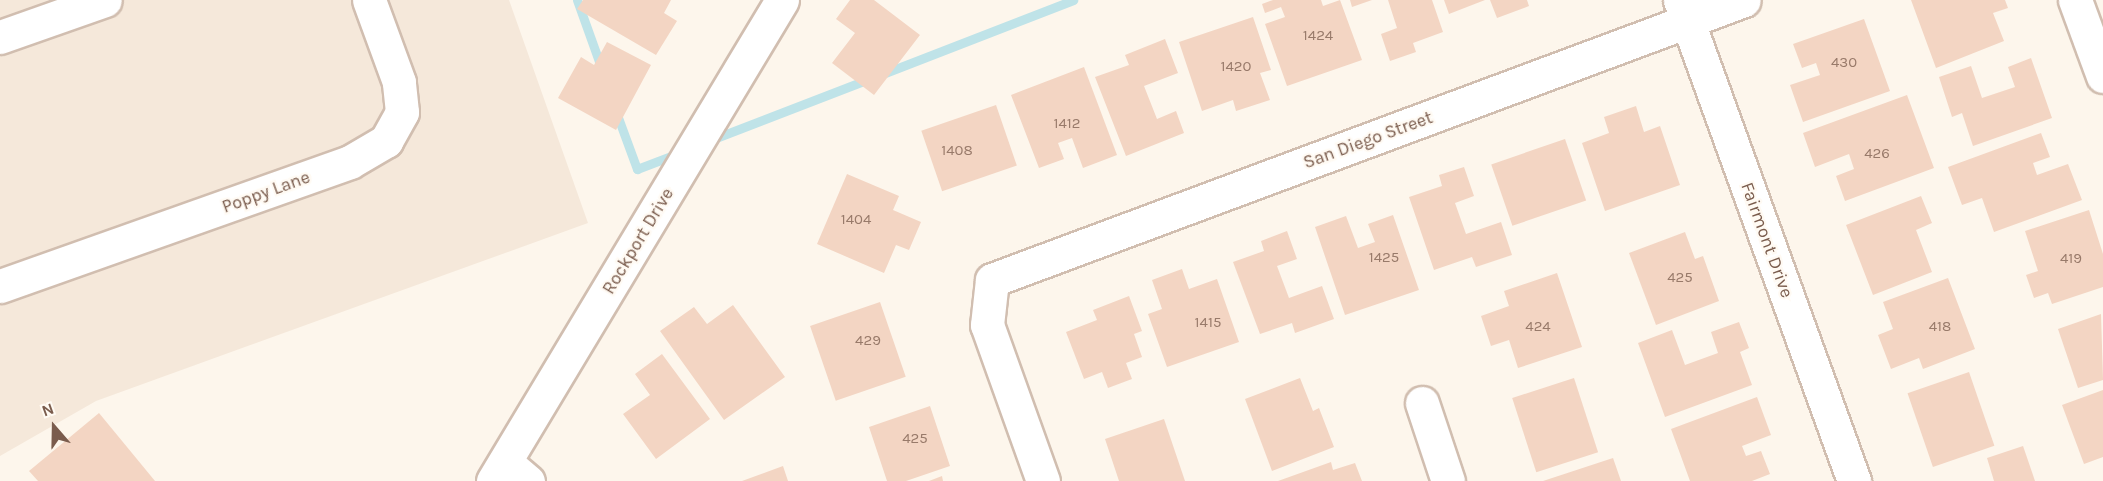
<!DOCTYPE html>
<html>
<head>
<meta charset="utf-8">
<style>
  body { margin:0 }
  #map { position:relative; width:2103px; height:481px; overflow:hidden; background:#fdf6ec; font-family:Karla,sans-serif }
  div>[style] { position:absolute }
  .residential>* { inset:0; background:#f5e8da }
  .stream>* { height:9px; margin:-4.5px; padding:0 4.5px; transform-origin:4.5px; border-radius:4.5px; background:#bfe3e8 }
  .building>* { inset:0; background:#f3d5c3; transform-origin:0 0 }
  .roads { filter:drop-shadow(2px 0 #d1beb0) drop-shadow(-2px 0 #d1beb0) drop-shadow(0 2px #d1beb0) drop-shadow(0 -2px #d1beb0) }
  .minor>* { height:33px; margin:-16.5px; padding:0 16.5px; transform-origin:16.5px; border-radius:16.5px; background:#fff }
  span { translate:-50% -50%; white-space:nowrap; text-align:center; line-height:1.15; -webkit-text-stroke:4.5px #fffaf3; paint-order:stroke }
  .number-label { font-size:15px; color:#987a6a }
  .number-label span { -webkit-text-stroke-width:0 }
  .street-label { font-size:18px; color:#7a5c4d }
  .north { position:absolute; left:24px; top:397px; width:60px; height:60px; -webkit-text-stroke:4px #fffaf3; paint-order:stroke; rotate:340deg; font-size:16px; font-weight:700; line-height:24px; text-align:center; color:#7a5c4d }
  .north::after { content:''; display:block; margin:auto; width:21px; height:27px; background:#7a5c4d; clip-path:polygon(50% 0,100% 100%,50% 72%,0 100%) }
</style>
</head>
<body>
<div id="map">
  <div class="residential">
    <div style="clip-path:polygon(0 0,509px 0,588px 223px,96px 401px,0 456px)"></div>
  </div>
  <div class="stream">
    <div style="left:577px;top:0;width:71px;rotate:70.3deg"></div>
    <div style="left:885px;top:73px;width:202px;rotate:-21.2deg"></div>
    <div style="left:616px;top:112px;width:61px;rotate:69.8deg"></div>
    <div style="left:637px;top:169px;width:45px;rotate:-20.9deg"></div>
    <div style="left:708px;top:141px;width:173px;rotate:-21.1deg"></div>
  </div>
  <div class="building">
    <div style="clip-path:polygon(583px 0,671px 0,664px 13px,677px 21px,656px 55px,577px 9px)"></div>
    <div style="clip-path:polygon(850px 0,874px 0,920px 35px,874px 95px,832px 63px,855px 33px,836px 19px)"></div>
    <div style="clip-path:polygon(1273px 0,1321px 0,1323px 6px,1340px 0,1362px 60px,1287px 86px,1265px 24px,1285px 17px,1281px 7px,1265px 13px,1262px 4px)"></div>
    <div style="clip-path:polygon(1350px 0,1372px 0,1352px 7px)"></div>
    <div style="clip-path:polygon(1388px 0,1432px 0,1443px 32px,1413px 43px,1416px 52px,1390px 61px,1381px 34px,1397px 28px)"></div>
    <div style="clip-path:polygon(1444px 0,1485px 0,1449px 14px)"></div>
    <div style="clip-path:polygon(1490px 0,1527px 0,1529px 6px,1497px 18px)"></div>
    <div style="clip-path:polygon(1911px 0,2005px 0,2008px 8px,1993px 13px,2004px 41px,1936px 68px)"></div>
    <div style="clip-path:polygon(1253px 17px,1271px 70px,1260px 73px,1270px 100px,1236px 111px,1233px 100px,1202px 111px,1179px 42px)"></div>
    <div style="clip-path:polygon(1864px 19px,1890px 91px,1803px 122px,1790px 85px,1820px 75px,1816px 63px,1802px 68px,1793px 44px)"></div>
    <div style="clip-path:polygon(1165px 39px,1178px 73px,1144px 86px,1157px 119px,1176px 111px,1184px 133px,1126px 156px,1095px 77px,1129px 65px,1125px 55px)"></div>
    <div style="clip-path:polygon(607px 42px,651px 65px,616px 130px,558px 98px,581px 57px,594px 65px)"></div>
    <div style="clip-path:polygon(2031px 58px,2052px 118px,1973px 146px,1962px 113px,1952px 117px,1939px 77px,1971px 66px,1982px 98px,2015px 87px,2008px 67px)"></div>
    <div style="clip-path:polygon(1084px 67px,1117px 155px,1083px 168px,1072px 138px,1058px 143px,1064px 159px,1039px 168px,1011px 95px)"></div>
    <div style="clip-path:polygon(1907px 95px,1934px 168px,1845px 201px,1836px 176px,1854px 169px,1849px 154px,1815px 167px,1803px 133px)"></div>
    <div style="left:996px;top:105px;width:64px;height:79px;rotate:71deg"></div>
    <div style="clip-path:polygon(1636px 106px,1644px 132px,1660px 126px,1680px 185px,1605px 211px,1582px 143px,1609px 133px,1604px 117px)"></div>
    <div style="clip-path:polygon(2041px 133px,2050px 157px,2033px 163px,2037px 175px,2068px 164px,2082px 200px,1994px 232px,1982px 198px,1962px 205px,1948px 167px)"></div>
    <div style="left:1565px;top:139px;width:65px;height:78px;rotate:71deg"></div>
    <div style="clip-path:polygon(1464px 167px,1474px 196px,1455px 203px,1466px 234px,1501px 222px,1512px 255px,1476px 267px,1472px 257px,1434px 270px,1409px 197px,1442px 186px,1439px 175px)"></div>
    <div style="clip-path:polygon(847px 174px,899px 196px,893px 210px,921px 222px,909px 250px,896px 245px,884px 273px,817px 244px)"></div>
    <div style="clip-path:polygon(1921px 196px,1932px 223px,1916px 230px,1932px 272px,1873px 295px,1846px 225px)"></div>
    <div style="clip-path:polygon(2089px 210px,2103px 254px,2103px 287px,2052px 304px,2048px 293px,2034px 298px,2026px 275px,2038px 271px,2025px 231px)"></div>
    <div style="clip-path:polygon(1393px 215px,1419px 290px,1345px 315px,1315px 227px,1346px 216px,1358px 248px,1375px 242px,1368px 224px)"></div>
    <div style="clip-path:polygon(1287px 231px,1297px 259px,1277px 266px,1289px 298px,1322px 286px,1334px 319px,1295px 333px,1292px 323px,1260px 334px,1233px 262px,1264px 251px,1261px 241px)"></div>
    <div style="clip-path:polygon(1685px 232px,1695px 259px,1703px 256px,1719px 301px,1656px 325px,1629px 253px)"></div>
    <div style="clip-path:polygon(1182px 269px,1189px 289px,1217px 279px,1239px 342px,1167px 367px,1148px 314px,1162px 309px,1152px 280px)"></div>
    <div style="clip-path:polygon(1557px 273px,1582px 347px,1518px 368px,1509px 340px,1491px 346px,1481px 316px,1509px 306px,1504px 291px)"></div>
    <div style="clip-path:polygon(1948px 278px,1975px 349px,1923px 369px,1919px 358px,1891px 369px,1878px 335px,1893px 329px,1883px 302px)"></div>
    <div style="clip-path:polygon(1129px 296px,1142px 331px,1134px 334px,1142px 357px,1126px 363px,1132px 379px,1108px 388px,1102px 372px,1084px 379px,1066px 332px,1097px 320px,1093px 310px)"></div>
    <div style="left:880px;top:302px;width:79px;height:74px;rotate:71deg"></div>
    <div style="clip-path:polygon(733px 305px,785px 377px,724px 420px,660px 331px,694px 307px,707px 324px)"></div>
    <div style="clip-path:polygon(2101px 314px,2103px 380px,2078px 388px,2058px 329px)"></div>
    <div style="clip-path:polygon(1739px 322px,1749px 348px,1740px 352px,1752px 385px,1665px 417px,1638px 343px,1672px 330px,1685px 365px,1718px 353px,1711px 332px)"></div>
    <div style="clip-path:polygon(662px 354px,710px 419px,656px 459px,623px 414px,650px 395px,635px 374px)"></div>
    <div style="left:1969px;top:372px;width:78px;height:65px;rotate:71deg"></div>
    <div style="clip-path:polygon(1300px 378px,1313px 411px,1319px 408px,1334px 447px,1272px 471px,1245px 399px)"></div>
    <div style="left:1574px;top:378px;width:78px;height:65px;rotate:72deg"></div>
    <div style="clip-path:polygon(2103px 390px,2103px 457px,2084px 464px,2062px 405px)"></div>
    <div style="clip-path:polygon(1757px 397px,1771px 435px,1742px 446px,1746px 456px,1761px 451px,1770px 474px,1752px 481px,1690px 481px,1671px 429px)"></div>
    <div style="clip-path:polygon(930px 406px,950px 466px,906px 481px,887px 481px,869px 427px)"></div>
    <div style="clip-path:polygon(99px 413px,155px 481px,38px 481px,29px 471px)"></div>
    <div style="clip-path:polygon(1164px 419px,1185px 481px,1119px 481px,1105px 439px)"></div>
    <div style="clip-path:polygon(2023px 446px,2035px 481px,1994px 481px,1987px 458px)"></div>
    <div style="clip-path:polygon(1613px 458px,1621px 481px,1543px 481px)"></div>
    <div style="clip-path:polygon(1331px 462px,1333px 470px,1355px 463px,1362px 481px,1278px 481px)"></div>
    <div style="clip-path:polygon(783px 466px,788px 481px,742px 481px)"></div>
    <div style="clip-path:polygon(942px 476px,943px 481px,929px 481px)"></div>
  </div>
  <div class="roads">
    <div class="minor">
      <div style="left:1680px;top:0;width:512px;rotate:70.11deg"></div>
      <div style="left:2075px;top:0;width:81px;rotate:69.8deg"></div>
      <div style="left:0;top:37px;width:111px;rotate:-19.4deg"></div>
      <div style="left:0;top:286px;width:371px;rotate:-19.5deg"></div>
      <div style="left:350px;top:162px;width:42px;rotate:-30.3deg"></div>
      <div style="left:386px;top:141px;width:33px;rotate:-61deg"></div>
      <div style="left:402px;top:112px;width:30px;rotate:-96deg"></div>
      <div style="left:399px;top:82px;width:87px;rotate:-110.1deg"></div>
      <div style="left:1422px;top:403px;width:82px;rotate:71.6deg"></div>
      <div style="left:505px;top:462px;width:30px;rotate:40deg"></div>
      <div style="left:493px;top:481px;width:561px;rotate:-59deg"></div>
      <div style="left:1043px;top:481px;width:166px;rotate:-109.7deg"></div>
      <div style="left:987px;top:325px;width:45px;rotate:-83.7deg"></div>
      <div style="left:992px;top:280px;width:802px;rotate:-20.42deg"></div>
    </div>
  </div>
  <div class="number-label">
    <span style="left:1318px;top:36px">1424</span>
    <span style="left:1844px;top:63px">430</span>
    <span style="left:1236px;top:67px">1420</span>
    <span style="left:1067px;top:124px">1412</span>
    <span style="left:957px;top:151px">1408</span>
    <span style="left:1877px;top:154px">426</span>
    <span style="left:856px;top:220px">1404</span>
    <span style="left:1384px;top:258px">1425</span>
    <span style="left:2071px;top:259px">419</span>
    <span style="left:1680px;top:278px">425</span>
    <span style="left:1208px;top:323px">1415</span>
    <span style="left:1538px;top:327px">424</span>
    <span style="left:1940px;top:327px">418</span>
    <span style="left:868px;top:341px">429</span>
    <span style="left:915px;top:439px">425</span>
  </div>
  <div class="street-label">
    <span style="left:1368px;top:140px;rotate:-20deg">San Diego Street</span>
    <span style="left:266px;top:192px;rotate:-20deg">Poppy Lane</span>
    <span style="left:1767px;top:240px;rotate:70deg">Fairmont Drive</span>
    <span style="left:638px;top:241px;rotate:-59deg">Rockport Drive</span>
  </div>
  <div class="north">N</div>
</div>
</body>
</html>
